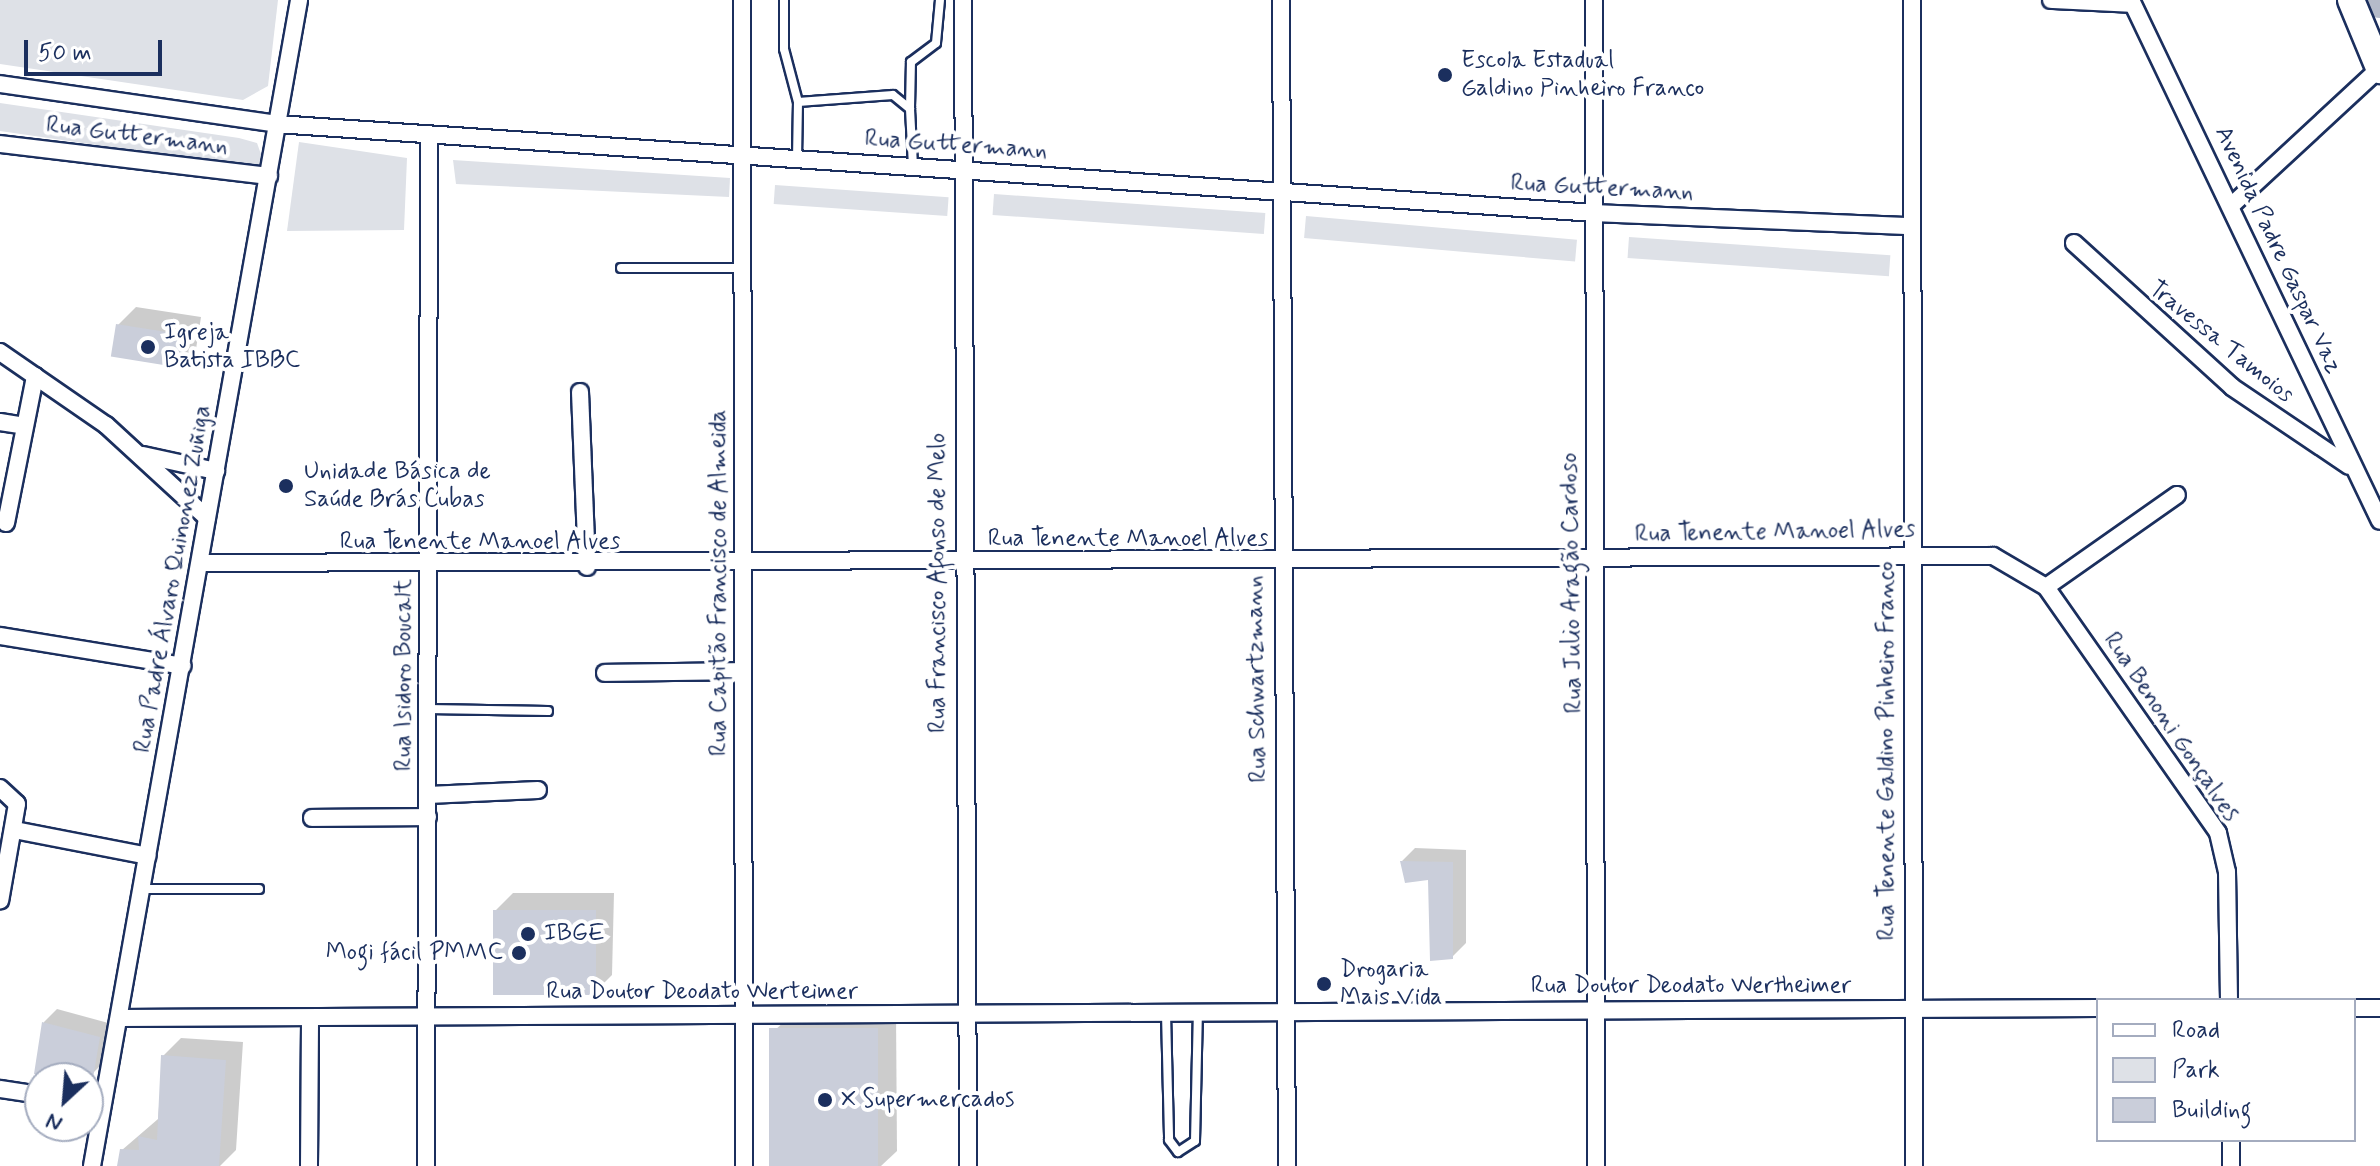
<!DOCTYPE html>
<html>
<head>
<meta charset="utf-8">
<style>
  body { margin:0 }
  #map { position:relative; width:2380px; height:1166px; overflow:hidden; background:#fff; font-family:Mynerve,sans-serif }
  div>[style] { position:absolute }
  .green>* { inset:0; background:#dee1e7; transform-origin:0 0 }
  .shadow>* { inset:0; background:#0003 }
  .river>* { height:34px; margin:-17px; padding:0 17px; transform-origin:17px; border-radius:17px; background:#b5bbca }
  .building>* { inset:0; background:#caceda; transform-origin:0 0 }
  .roads { filter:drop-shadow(2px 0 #1b2f5e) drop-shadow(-2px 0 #1b2f5e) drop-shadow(0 2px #1b2f5e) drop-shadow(0 -2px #1b2f5e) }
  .lane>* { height:8px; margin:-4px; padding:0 4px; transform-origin:4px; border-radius:4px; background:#fff }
  .street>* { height:16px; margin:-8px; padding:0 8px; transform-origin:8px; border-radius:8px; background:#fff }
  .primary>* { height:26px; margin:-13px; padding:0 13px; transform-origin:13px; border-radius:13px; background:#fff }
  .dots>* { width:22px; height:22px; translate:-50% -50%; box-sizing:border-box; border:4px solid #fff; border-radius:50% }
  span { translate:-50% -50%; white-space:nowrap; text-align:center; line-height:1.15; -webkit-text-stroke:8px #fff; paint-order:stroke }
  .poi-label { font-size:24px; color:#1b2f5e }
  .left { translate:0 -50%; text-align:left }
  .right { translate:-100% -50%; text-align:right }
  .street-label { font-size:24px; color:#1b2f5e }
  .legend { position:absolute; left:2096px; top:998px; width:260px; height:144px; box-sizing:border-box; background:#fff; border:2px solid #a4acbf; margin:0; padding:10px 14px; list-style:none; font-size:24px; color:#1b2f5e }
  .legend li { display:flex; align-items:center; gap:16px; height:40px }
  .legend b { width:40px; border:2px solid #a4acbf }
  .north { position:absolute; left:24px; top:1062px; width:80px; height:80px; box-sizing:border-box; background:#fff; border:2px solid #a4acbf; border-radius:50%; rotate:206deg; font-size:22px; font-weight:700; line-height:32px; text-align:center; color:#1b2f5e }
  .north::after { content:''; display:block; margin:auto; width:28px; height:36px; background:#1b2f5e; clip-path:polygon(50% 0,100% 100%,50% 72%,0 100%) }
  .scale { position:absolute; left:24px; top:40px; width:138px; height:36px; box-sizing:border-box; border:4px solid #1b2f5e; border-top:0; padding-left:10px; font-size:24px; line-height:28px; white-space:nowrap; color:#1b2f5e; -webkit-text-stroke:6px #fff; paint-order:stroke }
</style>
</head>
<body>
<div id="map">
  <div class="green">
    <div style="clip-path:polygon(0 0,278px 0,268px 86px,243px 100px,0 64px)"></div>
    <div style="clip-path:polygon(0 103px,239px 138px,257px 143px,263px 160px,255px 168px,0 131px)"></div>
    <div style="clip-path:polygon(299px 142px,407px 158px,404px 230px,287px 231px)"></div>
    <div style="clip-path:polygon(453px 160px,730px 178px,729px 197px,456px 184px)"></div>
    <div style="left:775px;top:185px;width:174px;height:19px;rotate:4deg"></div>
    <div style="left:994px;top:194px;width:272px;height:21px;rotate:4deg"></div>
    <div style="left:1306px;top:216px;width:272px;height:22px;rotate:5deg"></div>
    <div style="left:1629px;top:237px;width:262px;height:21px;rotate:4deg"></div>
  </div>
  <div class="shadow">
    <div style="clip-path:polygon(136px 307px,201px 317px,196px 349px,178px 367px,118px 325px)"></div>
    <div style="clip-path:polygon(1415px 848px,1466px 850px,1466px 943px,1452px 957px,1430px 877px,1402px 861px)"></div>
    <div style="clip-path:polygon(513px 893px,614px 893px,612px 975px,594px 993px,495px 911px)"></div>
    <div style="clip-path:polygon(57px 1009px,112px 1024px,106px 1060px,88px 1078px,36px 1072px,44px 1022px)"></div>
    <div style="clip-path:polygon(896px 1011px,897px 1151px,881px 1166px,775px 1166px,771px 1034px,790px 1016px)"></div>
    <div style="clip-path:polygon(181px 1038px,243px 1042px,236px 1150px,220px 1166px,119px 1166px,122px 1150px,158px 1119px,163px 1056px)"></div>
  </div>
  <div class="river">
    <div style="left:2380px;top:0;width:1px;rotate:90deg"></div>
  </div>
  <div class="building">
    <div style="left:116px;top:324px;width:69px;height:33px;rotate:9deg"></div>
    <div style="clip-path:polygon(1400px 861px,1453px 862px,1453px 959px,1430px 961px,1428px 880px,1405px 883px)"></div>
    <div style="left:493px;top:910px;width:103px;height:85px"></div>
    <div style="clip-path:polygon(42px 1022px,100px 1037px,93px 1078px,34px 1074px)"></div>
    <div style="left:878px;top:1028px;width:138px;height:109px;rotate:90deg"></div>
    <div style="clip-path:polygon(161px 1055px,226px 1060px,219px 1166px,117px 1166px,120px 1149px,139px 1150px,138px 1136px,157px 1140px)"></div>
  </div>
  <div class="roads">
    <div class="lane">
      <div style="left:784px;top:0;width:49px;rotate:90deg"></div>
      <div style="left:784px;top:49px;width:55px;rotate:75.2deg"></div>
      <div style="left:910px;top:108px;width:46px;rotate:-88.8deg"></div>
      <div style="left:911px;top:62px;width:31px;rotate:-37deg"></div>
      <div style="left:936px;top:43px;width:43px;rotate:-84.7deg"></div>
      <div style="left:797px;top:159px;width:57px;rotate:-89deg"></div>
      <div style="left:798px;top:102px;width:95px;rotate:-4.2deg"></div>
      <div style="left:893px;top:95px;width:22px;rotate:39deg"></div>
      <div style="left:910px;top:109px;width:57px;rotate:87deg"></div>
      <div style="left:621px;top:268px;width:122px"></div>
      <div style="left:428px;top:709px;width:120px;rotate:1deg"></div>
      <div style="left:142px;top:889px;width:117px"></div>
      <div style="left:1166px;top:1013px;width:127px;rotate:88.6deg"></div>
      <div style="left:1169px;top:1140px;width:15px;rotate:53deg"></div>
      <div style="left:1178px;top:1152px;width:20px;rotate:-33deg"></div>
      <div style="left:1195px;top:1141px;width:128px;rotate:-88.7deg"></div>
    </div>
    <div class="street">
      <div style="left:742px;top:0;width:1166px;rotate:89.9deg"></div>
      <div style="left:963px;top:0;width:1166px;rotate:89.75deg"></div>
      <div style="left:1281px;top:0;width:1166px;rotate:89.71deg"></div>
      <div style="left:1594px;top:0;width:1166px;rotate:89.9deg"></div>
      <div style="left:1912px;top:0;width:1166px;rotate:89.9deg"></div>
      <div style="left:2051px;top:0;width:81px;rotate:2.8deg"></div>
      <div style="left:2131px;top:0;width:577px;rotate:64.46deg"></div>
      <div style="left:0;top:84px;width:279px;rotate:8.2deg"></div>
      <div style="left:276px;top:124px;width:1322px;rotate:3.86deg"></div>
      <div style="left:1595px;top:213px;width:315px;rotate:2.4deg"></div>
      <div style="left:0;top:144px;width:271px;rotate:6.8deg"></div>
      <div style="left:2233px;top:204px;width:200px;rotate:-42.8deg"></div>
      <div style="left:2074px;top:243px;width:214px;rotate:42.3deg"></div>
      <div style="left:2232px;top:387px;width:141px;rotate:34deg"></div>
      <div style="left:0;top:352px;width:129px;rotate:34.6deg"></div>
      <div style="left:106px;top:425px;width:137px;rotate:42.6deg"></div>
      <div style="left:580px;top:392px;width:175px;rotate:87.7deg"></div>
      <div style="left:0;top:422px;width:25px;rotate:9deg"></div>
      <div style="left:143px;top:455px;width:75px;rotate:12.4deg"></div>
      <div style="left:6px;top:523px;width:150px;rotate:-78.8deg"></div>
      <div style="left:200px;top:563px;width:1793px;rotate:-0.22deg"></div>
      <div style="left:1993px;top:556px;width:61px;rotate:30.3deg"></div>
      <div style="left:2046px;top:587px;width:300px;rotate:55deg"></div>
      <div style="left:2218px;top:833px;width:40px;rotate:77deg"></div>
      <div style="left:2227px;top:872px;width:128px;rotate:89.1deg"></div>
      <div style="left:2046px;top:587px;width:160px;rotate:-35.1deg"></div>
      <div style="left:0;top:636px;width:185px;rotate:9.3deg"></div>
      <div style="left:605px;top:673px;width:137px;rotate:-0.8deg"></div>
      <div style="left:0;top:788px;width:23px;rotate:43deg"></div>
      <div style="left:17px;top:804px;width:98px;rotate:99.9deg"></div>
      <div style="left:428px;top:795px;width:110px;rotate:-2.6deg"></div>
      <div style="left:312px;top:818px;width:116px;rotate:-0.5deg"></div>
      <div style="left:14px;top:830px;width:136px;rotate:11deg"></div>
      <div style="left:2354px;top:1008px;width:26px"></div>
      <div style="left:119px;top:1018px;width:1979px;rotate:-0.29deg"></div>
      <div style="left:0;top:1089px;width:40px;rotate:8.5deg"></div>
      <div style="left:2231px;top:1140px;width:26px;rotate:90deg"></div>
      <div style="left:92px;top:1166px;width:1184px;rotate:-79.93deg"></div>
      <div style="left:309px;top:1166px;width:148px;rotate:-89.6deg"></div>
      <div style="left:426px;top:1166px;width:1030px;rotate:-89.83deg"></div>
    </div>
    <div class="primary">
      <div style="left:2351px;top:0;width:76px;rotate:67.5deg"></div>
    </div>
  </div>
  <div class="dots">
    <div style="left:1445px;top:75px;background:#1b2f5e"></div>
    <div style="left:148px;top:347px;background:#1b2f5e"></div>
    <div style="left:286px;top:486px;background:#1b2f5e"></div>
    <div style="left:528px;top:934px;background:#1b2f5e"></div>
    <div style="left:519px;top:953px;background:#1b2f5e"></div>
    <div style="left:1324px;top:984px;background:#1b2f5e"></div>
    <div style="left:825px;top:1100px;background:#1b2f5e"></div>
  </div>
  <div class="poi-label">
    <span class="left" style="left:1461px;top:75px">Escola Estadual<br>Galdino Pinheiro Franco</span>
    <span class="left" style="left:164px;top:347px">Igreja<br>Batista IBBC</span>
    <span class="left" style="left:304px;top:486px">Unidade Básica de<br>Saúde Brás Cubas</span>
    <span class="left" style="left:544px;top:934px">IBGE</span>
    <span class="right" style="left:503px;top:953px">Mogi fácil PMMC</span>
    <span class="left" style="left:1340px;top:984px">Drogaria<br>Mais Vida</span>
    <span class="left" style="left:841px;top:1100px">X Supermercados</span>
  </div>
  <div class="street-label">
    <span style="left:137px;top:136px;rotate:7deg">Rua Guttermann</span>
    <span style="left:956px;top:145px;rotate:4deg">Rua Guttermann</span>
    <span style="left:1602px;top:188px;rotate:3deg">Rua Guttermann</span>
    <span style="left:2278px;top:250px;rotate:65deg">Avenida Padre Gaspar Vaz</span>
    <span style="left:2221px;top:342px;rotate:39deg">Travessa Tamoios</span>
    <span style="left:1775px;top:532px;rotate:-1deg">Rua Tenente Manoel Alves</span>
    <span style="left:1128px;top:539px">Rua Tenente Manoel Alves</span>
    <span style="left:480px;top:542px">Rua Tenente Manoel Alves</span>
    <span style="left:173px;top:579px;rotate:-80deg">Rua Padre Álvaro Quinonez Zuñiga</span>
    <span style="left:719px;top:583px;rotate:-90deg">Rua Capitão Francisco de Almeida</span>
    <span style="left:938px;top:583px;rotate:-90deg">Rua Francisco Afonso de Melo</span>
    <span style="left:1572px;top:583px;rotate:-91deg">Rua Julio Aragão Cardoso</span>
    <span style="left:404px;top:675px;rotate:-90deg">Rua Isidoro Boucalt</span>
    <span style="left:1257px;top:679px;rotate:-91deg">Rua Schwartzmann</span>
    <span style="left:2171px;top:727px;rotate:56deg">Rua Benoni Gonçalves</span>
    <span style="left:1887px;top:751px;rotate:-90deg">Rua Tenente Galdino Pinheiro Franco</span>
    <span style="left:1691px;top:986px">Rua Doutor Deodato Wertheimer</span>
    <span style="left:702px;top:992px">Rua Doutor Deodato Werteimer</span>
  </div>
  <ul class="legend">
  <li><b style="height:10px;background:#fff"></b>Road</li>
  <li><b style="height:22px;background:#dee1e7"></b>Park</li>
  <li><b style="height:22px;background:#caceda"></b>Building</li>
  </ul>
  <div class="north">N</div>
  <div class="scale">50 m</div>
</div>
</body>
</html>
